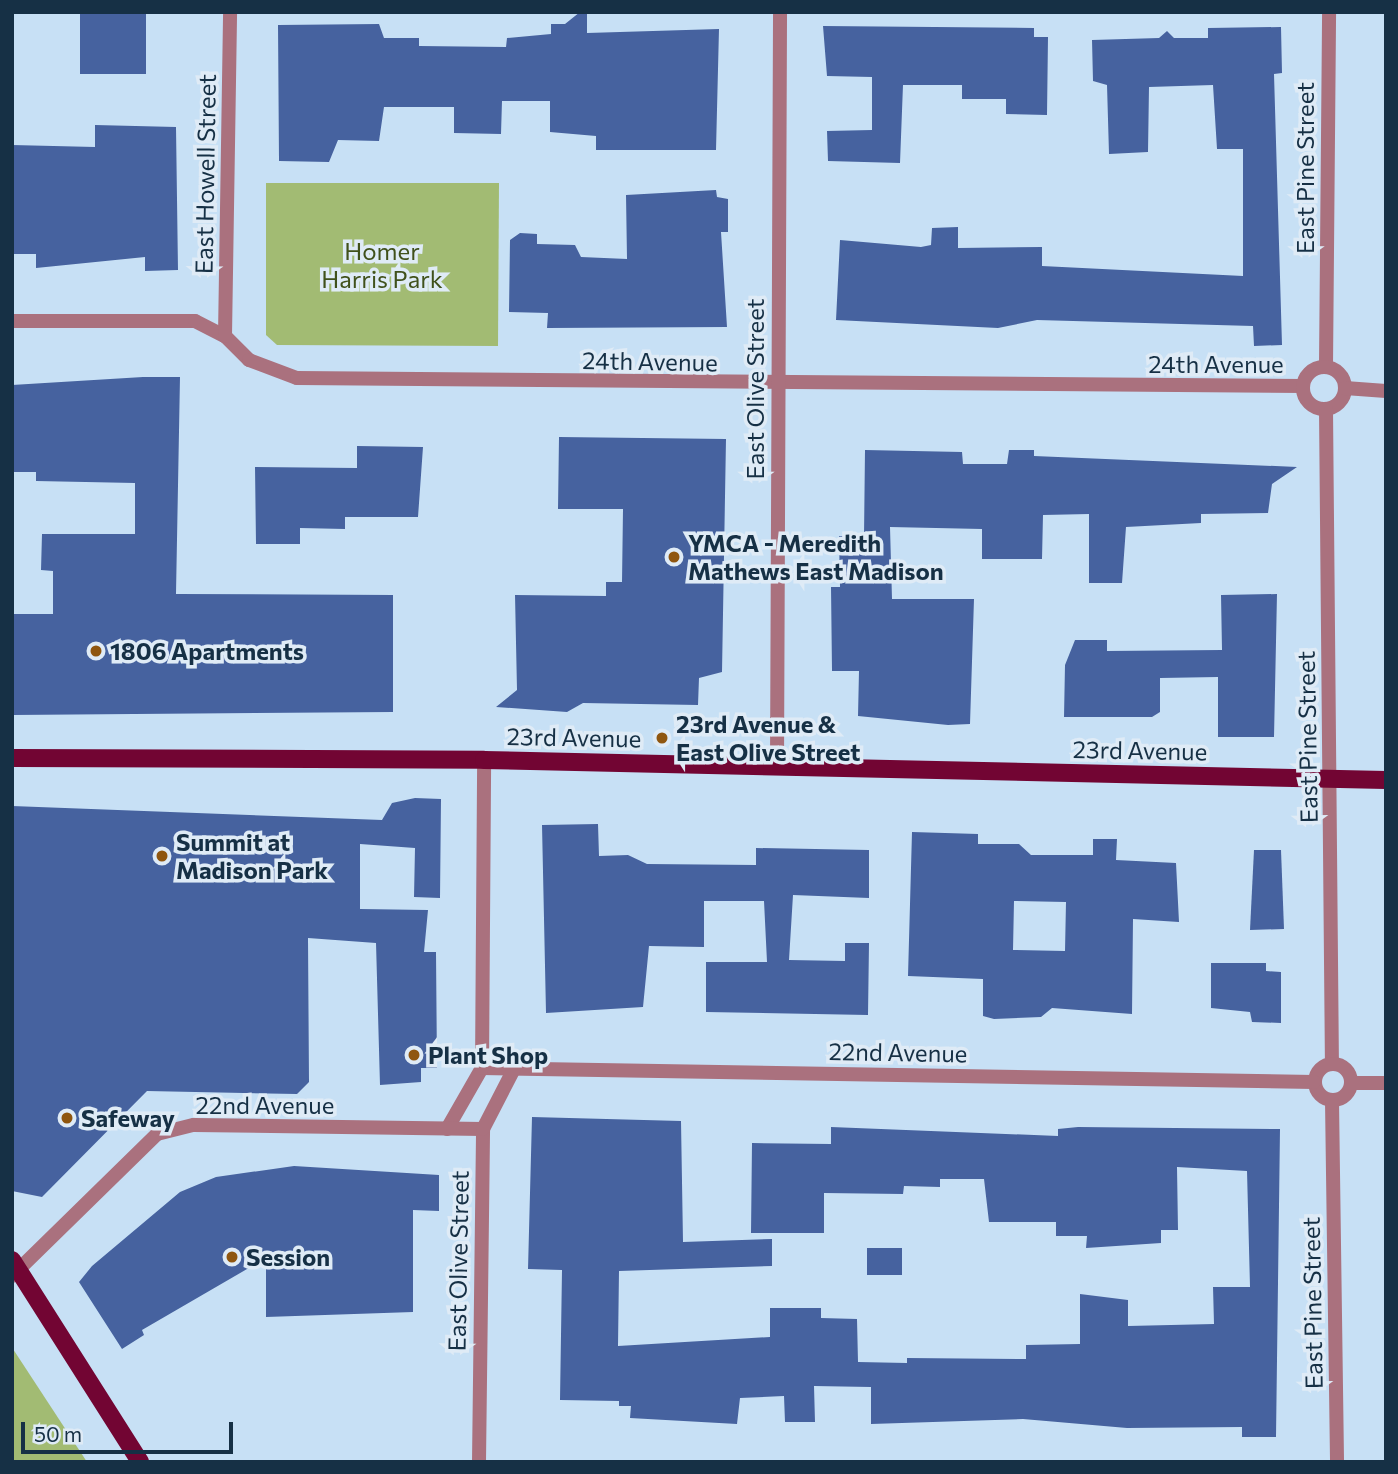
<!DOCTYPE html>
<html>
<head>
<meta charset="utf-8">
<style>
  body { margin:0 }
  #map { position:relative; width:1398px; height:1474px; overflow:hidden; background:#c7e0f5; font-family:Commissioner,sans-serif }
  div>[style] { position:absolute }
  .green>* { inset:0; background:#a2bb73 }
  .building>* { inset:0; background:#46629f; transform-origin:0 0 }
  .street>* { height:14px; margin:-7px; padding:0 7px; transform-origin:7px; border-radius:7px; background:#aa717e }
  .street>.ring { margin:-7px; padding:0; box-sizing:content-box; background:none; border:14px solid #aa717e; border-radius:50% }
  .primary>* { height:18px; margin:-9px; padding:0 9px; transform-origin:9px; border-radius:9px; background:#720533 }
  .dots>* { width:19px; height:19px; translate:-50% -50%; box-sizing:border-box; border:4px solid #dfebf6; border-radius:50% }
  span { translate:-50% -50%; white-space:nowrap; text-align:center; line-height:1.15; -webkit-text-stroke:7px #dfebf6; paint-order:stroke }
  .street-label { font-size:24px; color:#163045 }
  .park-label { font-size:24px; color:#40511b }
  .poi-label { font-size:24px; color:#163045; font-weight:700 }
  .left { translate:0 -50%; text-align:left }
  .frame { position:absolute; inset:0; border:14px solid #163045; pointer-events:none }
  .scale { position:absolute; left:21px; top:1422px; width:212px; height:32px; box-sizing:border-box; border:4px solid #163045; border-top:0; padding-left:9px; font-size:21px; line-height:24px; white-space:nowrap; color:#163045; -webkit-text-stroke:5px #dfebf6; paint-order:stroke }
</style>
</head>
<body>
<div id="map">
  <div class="green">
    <div style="clip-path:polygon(266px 183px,499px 183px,498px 346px,277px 345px,266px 335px)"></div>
    <div style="clip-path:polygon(13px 1349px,87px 1462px,12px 1462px)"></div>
  </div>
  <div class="building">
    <div style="left:80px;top:12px;width:66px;height:62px"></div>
    <div style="clip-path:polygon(580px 12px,587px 12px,587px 33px,719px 29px,716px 150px,596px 150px,596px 136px,550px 132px,550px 101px,502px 101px,501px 134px,454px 133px,454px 107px,384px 107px,379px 141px,338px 140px,329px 162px,279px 161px,278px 25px,379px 24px,384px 38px,419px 38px,419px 46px,506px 47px,507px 38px,551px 34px,551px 24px,565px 24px)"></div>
    <div style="clip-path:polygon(823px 26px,1034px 28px,1034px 37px,1048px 37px,1047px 115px,1006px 114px,1006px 99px,962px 99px,962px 85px,903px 85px,900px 163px,828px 161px,827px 131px,872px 130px,872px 77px,827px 76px)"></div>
    <div style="clip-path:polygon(1281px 27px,1282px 73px,1274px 74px,1282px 345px,1254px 346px,1253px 326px,1037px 320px,998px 328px,836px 320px,840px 240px,921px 247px,931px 245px,932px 228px,958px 227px,958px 248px,1042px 247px,1042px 266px,1243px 276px,1243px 149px,1217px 149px,1213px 85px,1149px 87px,1148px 152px,1109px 154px,1107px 85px,1093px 81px,1092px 40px,1159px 38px,1167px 31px,1174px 38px,1208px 38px,1208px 28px)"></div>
    <div style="clip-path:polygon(95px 125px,176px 127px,178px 270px,145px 271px,145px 257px,36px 268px,36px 254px,12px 254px,12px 145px,95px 147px)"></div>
    <div style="clip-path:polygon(716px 190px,717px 197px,728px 199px,728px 232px,721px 232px,727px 327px,547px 328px,548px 313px,509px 312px,510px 240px,520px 233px,537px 234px,537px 244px,575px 245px,581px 257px,627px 259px,626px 195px)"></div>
    <div style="clip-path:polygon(143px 377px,180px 377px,176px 594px,393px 595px,393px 712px,12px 715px,12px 614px,53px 614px,53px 571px,41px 570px,42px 534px,135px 534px,135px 483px,36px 481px,36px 472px,12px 472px,12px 385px)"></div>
    <div style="clip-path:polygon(559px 437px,726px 439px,722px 672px,699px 678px,698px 705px,583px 703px,567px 712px,496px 707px,517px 690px,515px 595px,606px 596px,606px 582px,622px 582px,623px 509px,558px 509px)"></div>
    <div style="clip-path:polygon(357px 446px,423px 447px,418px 517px,345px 517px,345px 529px,300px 528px,300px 544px,256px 544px,255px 467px,357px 468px)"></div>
    <div style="clip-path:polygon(865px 450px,962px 452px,963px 464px,1007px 464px,1009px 450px,1034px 450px,1034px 456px,1297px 467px,1272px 484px,1268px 513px,1201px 514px,1201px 523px,1126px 527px,1122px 583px,1089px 583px,1089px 514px,1043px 515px,1042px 559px,982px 559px,982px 529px,890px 527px,892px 599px,974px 599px,970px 724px,948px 725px,858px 716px,859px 671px,832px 671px,831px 587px,840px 587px,839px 536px,864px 536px)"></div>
    <div style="clip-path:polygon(1277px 594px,1274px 737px,1218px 737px,1218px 677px,1160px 678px,1160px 712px,1152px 717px,1064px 717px,1065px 665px,1075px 640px,1107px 640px,1107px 651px,1222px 650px,1221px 595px)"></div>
    <div style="clip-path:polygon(415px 798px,441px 799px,440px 898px,414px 897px,415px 848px,360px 844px,360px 909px,428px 910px,424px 952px,436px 952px,437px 1068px,421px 1068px,421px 1082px,380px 1085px,376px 943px,308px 938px,309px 1082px,297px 1094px,147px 1091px,42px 1197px,12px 1191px,12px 806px,382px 820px,392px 803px)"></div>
    <div style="clip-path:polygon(598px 824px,599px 856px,628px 855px,647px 864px,756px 865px,756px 848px,869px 850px,869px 898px,793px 895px,789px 960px,845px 961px,845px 943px,869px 943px,868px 1015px,706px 1012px,706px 962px,767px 962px,764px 901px,704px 901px,704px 947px,649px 946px,643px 1007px,546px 1013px,542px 825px)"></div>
    <div style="clip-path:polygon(evenodd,912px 832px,978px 834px,978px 844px,1019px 844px,1031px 855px,1093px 855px,1093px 839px,1117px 839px,1116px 860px,1176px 863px,1179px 922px,1133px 919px,1132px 1014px,1052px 1008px,1041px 1017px,994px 1019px,983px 1016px,983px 979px,908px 976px,912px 832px,1014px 901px,1066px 902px,1065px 951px,1013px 950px,1014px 901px)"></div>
    <div style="clip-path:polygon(1254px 850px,1281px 850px,1284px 929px,1250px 930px)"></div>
    <div style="clip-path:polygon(1211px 963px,1266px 963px,1266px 971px,1281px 972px,1281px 1023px,1252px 1022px,1250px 1012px,1211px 1008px)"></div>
    <div style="clip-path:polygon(532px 1117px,681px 1121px,683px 1242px,772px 1239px,772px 1266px,619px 1271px,618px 1346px,770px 1337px,770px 1308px,821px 1308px,821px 1318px,857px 1319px,858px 1362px,907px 1363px,907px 1358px,1026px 1359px,1026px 1345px,1080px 1344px,1080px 1294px,1128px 1300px,1128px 1326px,1214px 1324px,1213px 1287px,1250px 1287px,1247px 1171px,1177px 1167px,1178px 1230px,1161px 1230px,1161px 1243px,1086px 1248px,1087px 1236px,1056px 1236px,1056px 1222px,989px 1222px,984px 1179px,940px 1179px,940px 1187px,904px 1186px,903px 1194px,824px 1193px,824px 1233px,751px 1233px,752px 1143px,831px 1144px,831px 1127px,1058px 1136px,1058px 1129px,1078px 1127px,1280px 1129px,1276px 1437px,1242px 1437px,1242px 1427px,1127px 1428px,1023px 1419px,871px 1424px,871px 1387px,814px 1386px,815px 1422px,785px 1422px,784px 1396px,740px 1398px,737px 1424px,630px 1418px,631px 1406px,619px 1406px,619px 1401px,560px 1400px,562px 1270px,528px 1269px)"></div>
    <div style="clip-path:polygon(294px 1166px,439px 1175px,439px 1211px,413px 1210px,413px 1312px,266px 1317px,266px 1258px,142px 1330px,144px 1335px,122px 1349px,79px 1282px,92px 1266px,180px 1192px,216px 1177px)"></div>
    <div style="left:867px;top:1248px;width:35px;height:27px"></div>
  </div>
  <div class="street">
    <div style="left:12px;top:321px;width:183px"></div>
    <div style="left:195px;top:321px;width:34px;rotate:27deg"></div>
    <div style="left:225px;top:336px;width:34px;rotate:45deg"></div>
    <div style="left:249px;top:360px;width:51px;rotate:20.6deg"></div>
    <div style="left:297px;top:378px;width:1006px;rotate:0.46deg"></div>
    <div style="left:225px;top:336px;width:324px;rotate:-89.1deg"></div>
    <div style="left:1326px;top:366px;width:354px;rotate:-89.5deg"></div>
    <div class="ring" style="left:1303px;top:367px;width:28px;height:28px"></div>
    <div style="left:1345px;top:388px;width:41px;rotate:4.2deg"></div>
    <div style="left:1326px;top:409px;width:655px;rotate:89.48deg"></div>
    <div style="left:777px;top:767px;width:755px;rotate:-89.77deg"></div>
    <div class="ring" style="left:1315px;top:1064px;width:22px;height:22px"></div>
    <div style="left:482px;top:1068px;width:832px;rotate:0.96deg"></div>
    <div style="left:1351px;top:1083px;width:35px"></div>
    <div style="left:1332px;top:1101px;width:361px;rotate:89.2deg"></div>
    <div style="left:447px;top:1129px;width:70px;rotate:-60.2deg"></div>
    <div style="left:482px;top:1068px;width:308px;rotate:-89.6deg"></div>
    <div style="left:12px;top:1276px;width:203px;rotate:-44.4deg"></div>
    <div style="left:157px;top:1134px;width:38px;rotate:-14deg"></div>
    <div style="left:194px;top:1125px;width:289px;rotate:0.8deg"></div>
    <div style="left:479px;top:1462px;width:333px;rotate:-89.3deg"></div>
    <div style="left:483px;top:1129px;width:68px;rotate:-62.7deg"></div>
  </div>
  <div class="primary">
    <div style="left:12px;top:758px;width:472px;rotate:0.2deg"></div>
    <div style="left:484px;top:760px;width:902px;rotate:1.27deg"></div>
    <div style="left:12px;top:1260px;width:239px;rotate:57.6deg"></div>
  </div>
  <div class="dots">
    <div style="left:674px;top:557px;background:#8f560f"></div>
    <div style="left:96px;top:651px;background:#8f560f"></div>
    <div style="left:662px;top:738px;background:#8f560f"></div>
    <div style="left:162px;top:856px;background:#8f560f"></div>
    <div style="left:414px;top:1055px;background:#8f560f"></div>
    <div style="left:67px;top:1118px;background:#8f560f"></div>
    <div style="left:232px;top:1257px;background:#8f560f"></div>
  </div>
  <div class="street-label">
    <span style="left:1305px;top:168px;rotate:-90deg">East Pine Street</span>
    <span style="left:205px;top:174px;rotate:-89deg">East Howell Street</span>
    <span style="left:650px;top:361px;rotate:1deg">24th Avenue</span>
    <span style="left:1216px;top:364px">24th Avenue</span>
    <span style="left:755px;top:389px;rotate:-90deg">East Olive Street</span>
    <span style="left:574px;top:737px;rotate:1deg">23rd Avenue</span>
    <span style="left:1307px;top:737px;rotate:-91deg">East Pine Street</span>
    <span style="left:1140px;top:750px;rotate:1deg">23rd Avenue</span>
    <span style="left:898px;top:1052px;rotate:1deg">22nd Avenue</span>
    <span style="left:265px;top:1105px">22nd Avenue</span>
    <span style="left:458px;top:1261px;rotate:-89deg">East Olive Street</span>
    <span style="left:1312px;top:1303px;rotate:-91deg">East Pine Street</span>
  </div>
  <div class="park-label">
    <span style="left:382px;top:265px">Homer<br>Harris Park</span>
  </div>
  <div class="poi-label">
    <span class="left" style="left:688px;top:557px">YMCA - Meredith<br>Mathews East Madison</span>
    <span class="left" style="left:110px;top:651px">1806 Apartments</span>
    <span class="left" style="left:676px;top:738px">23rd Avenue &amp;<br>East Olive Street</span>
    <span class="left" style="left:176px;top:856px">Summit at<br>Madison Park</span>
    <span class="left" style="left:428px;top:1055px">Plant Shop</span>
    <span class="left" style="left:81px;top:1118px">Safeway</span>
    <span class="left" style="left:246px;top:1257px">Session</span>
  </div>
  <div class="frame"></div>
  <div class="scale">50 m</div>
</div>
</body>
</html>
